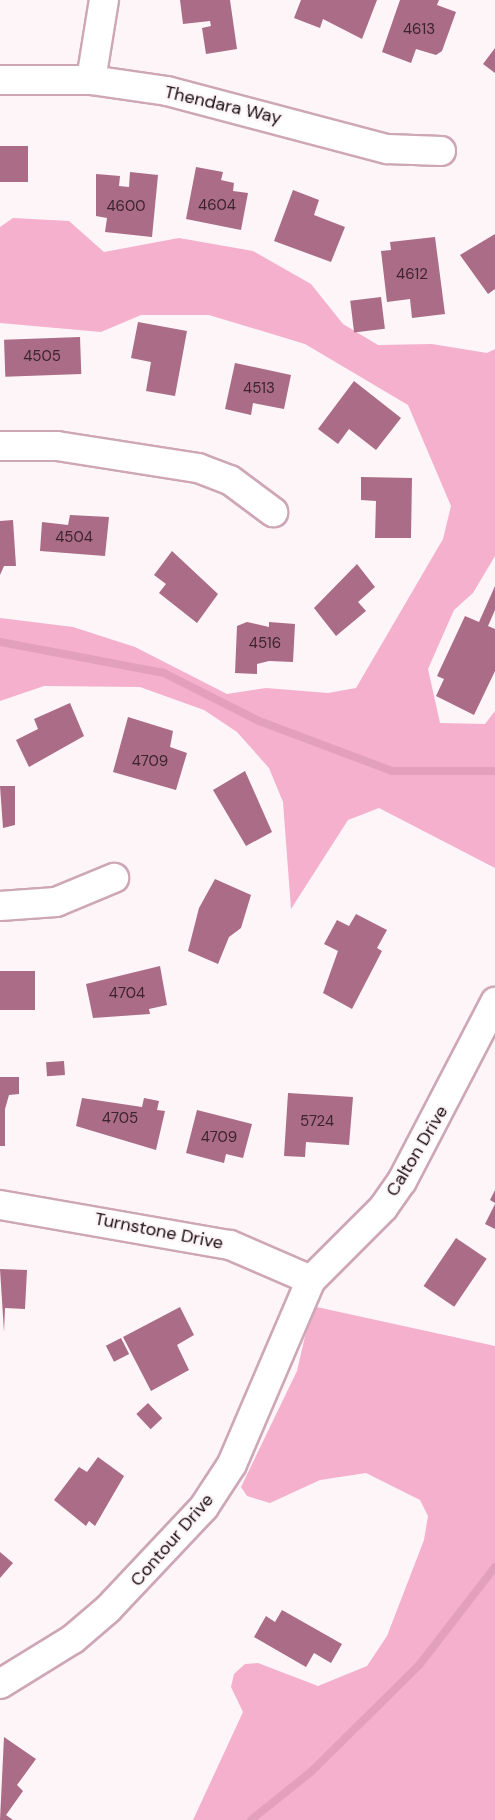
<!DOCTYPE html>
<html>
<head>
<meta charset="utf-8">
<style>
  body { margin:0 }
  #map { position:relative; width:495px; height:1820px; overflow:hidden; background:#fdf5f8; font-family:"DM Sans",sans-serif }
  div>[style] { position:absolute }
  .forest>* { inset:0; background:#f4b0cc }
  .stream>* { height:8px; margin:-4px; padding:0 4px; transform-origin:4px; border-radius:4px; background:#e3a0bc }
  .building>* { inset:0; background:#aa6c86; transform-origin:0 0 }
  .roads { filter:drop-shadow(2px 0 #cea7b6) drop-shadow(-2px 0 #cea7b6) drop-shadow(0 2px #cea7b6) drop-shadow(0 -2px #cea7b6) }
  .minor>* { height:28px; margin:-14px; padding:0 14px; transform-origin:14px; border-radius:14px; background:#fff }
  span { translate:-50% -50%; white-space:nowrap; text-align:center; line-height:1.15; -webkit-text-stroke:4.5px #fdf5f8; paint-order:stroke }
  .number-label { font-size:15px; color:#3c232e }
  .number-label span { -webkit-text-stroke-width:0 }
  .street-label { font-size:18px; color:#180b10 }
</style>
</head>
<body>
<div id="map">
  <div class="forest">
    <div style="clip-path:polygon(13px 218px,69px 221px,104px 252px,179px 238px,253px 251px,311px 284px,343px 324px,378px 345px,432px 344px,487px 353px,495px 349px,495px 556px,473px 593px,454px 610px,428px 669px,440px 723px,485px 724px,495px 711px,495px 868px,379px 808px,348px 820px,291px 909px,283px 802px,269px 768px,237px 732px,204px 710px,140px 687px,44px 686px,0 701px,0 618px,73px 627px,135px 647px,227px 694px,266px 688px,328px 693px,356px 688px,443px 539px,451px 506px,408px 405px,305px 344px,209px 315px,141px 315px,101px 332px,0 323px,0 227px)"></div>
    <div style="clip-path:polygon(312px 1306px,495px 1346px,495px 1820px,193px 1820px,243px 1712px,231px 1687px,234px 1674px,245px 1664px,258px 1663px,318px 1686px,367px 1666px,387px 1636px,424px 1540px,428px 1516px,420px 1500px,366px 1473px,320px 1480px,270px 1503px,247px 1496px,241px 1487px,297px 1371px)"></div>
  </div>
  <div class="stream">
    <div style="left:0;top:642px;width:167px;rotate:10.7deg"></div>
    <div style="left:164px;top:673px;width:106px;rotate:26.8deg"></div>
    <div style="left:259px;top:721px;width:142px;rotate:20.6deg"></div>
    <div style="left:392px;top:771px;width:103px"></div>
    <div style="left:251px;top:1820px;width:78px;rotate:-38.8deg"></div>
    <div style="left:312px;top:1771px;width:152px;rotate:-44.7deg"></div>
    <div style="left:420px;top:1664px;width:123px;rotate:-52.3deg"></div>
  </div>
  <div class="building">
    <div style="clip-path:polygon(180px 0,230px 0,237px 49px,206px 54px,202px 28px,211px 26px,210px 21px,183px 24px)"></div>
    <div style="clip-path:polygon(301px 0,377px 0,362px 39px,323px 19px,320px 28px,294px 18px)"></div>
    <div style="clip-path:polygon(400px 0,439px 0,437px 5px,456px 12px,442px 51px,436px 55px,416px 49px,411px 63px,382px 52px)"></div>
    <div style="clip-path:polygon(495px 48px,495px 73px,483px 64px)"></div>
    <div style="left:28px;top:146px;width:36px;height:28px;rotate:90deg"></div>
    <div style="clip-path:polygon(196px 167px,223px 172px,221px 180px,234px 183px,233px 191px,248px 193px,241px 230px,186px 219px)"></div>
    <div style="clip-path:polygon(130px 172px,158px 175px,152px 237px,105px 232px,107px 218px,96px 216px,96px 174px,120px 176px,119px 186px,129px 187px)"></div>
    <div style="clip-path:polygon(293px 190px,319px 200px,314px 215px,345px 227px,331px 262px,274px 241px)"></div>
    <div style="clip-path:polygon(495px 234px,495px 289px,488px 294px,460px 255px)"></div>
    <div style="clip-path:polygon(435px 237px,445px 314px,412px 318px,410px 299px,387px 302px,381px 251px,391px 250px,390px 242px)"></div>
    <div style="left:381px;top:297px;width:32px;height:31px;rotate:83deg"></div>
    <div style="clip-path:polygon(138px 322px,187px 331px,175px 396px,146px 391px,151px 362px,131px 358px)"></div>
    <div style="left:80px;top:337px;width:37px;height:76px;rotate:88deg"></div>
    <div style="clip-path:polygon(235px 363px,291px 375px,284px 409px,253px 403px,251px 415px,225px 409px)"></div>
    <div style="clip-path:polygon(354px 381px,401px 418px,376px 450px,349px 429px,338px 444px,318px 429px)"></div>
    <div style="clip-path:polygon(361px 477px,412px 478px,411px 538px,375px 538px,376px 501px,361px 500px)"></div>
    <div style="clip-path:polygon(70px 515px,109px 517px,105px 556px,40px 551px,42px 522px,68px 525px)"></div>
    <div style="clip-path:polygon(13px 520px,16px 566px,4px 566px,0 575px,0 521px)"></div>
    <div style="clip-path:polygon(172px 551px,218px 594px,197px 623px,159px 593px,166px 584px,154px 575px)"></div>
    <div style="clip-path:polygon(357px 564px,375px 587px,358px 602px,366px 611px,336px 636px,314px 608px)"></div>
    <div style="clip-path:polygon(495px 586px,495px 610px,488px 626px,495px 629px,495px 671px,474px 715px,436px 696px,444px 679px,437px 676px,465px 616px,479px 622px)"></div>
    <div style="clip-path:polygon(247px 622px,269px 627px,269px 622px,295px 624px,293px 662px,269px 661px,257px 664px,257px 674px,235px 673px,237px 626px)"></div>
    <div style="clip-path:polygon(70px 703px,84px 736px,29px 767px,16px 740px,38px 729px,34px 719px)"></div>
    <div style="clip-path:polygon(128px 717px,173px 731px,170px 747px,187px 753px,176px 790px,113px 772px)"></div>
    <div style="clip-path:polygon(245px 771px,272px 832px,246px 846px,213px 790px)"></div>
    <div style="clip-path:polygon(0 786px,15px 786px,15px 825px,3px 828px)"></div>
    <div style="clip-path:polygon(215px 879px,251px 895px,241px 928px,229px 937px,218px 964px,188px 951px,199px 908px)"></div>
    <div style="clip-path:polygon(356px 914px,387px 930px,377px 948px,382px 951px,352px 1009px,323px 993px,338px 951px,324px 944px,337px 920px,349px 926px)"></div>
    <div style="clip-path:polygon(160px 966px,167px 1005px,149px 1009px,150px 1014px,93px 1018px,86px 984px)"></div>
    <div style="left:35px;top:971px;width:39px;height:35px;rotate:90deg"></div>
    <div style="left:64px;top:1061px;width:14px;height:18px;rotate:86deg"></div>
    <div style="clip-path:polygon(0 1077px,19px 1077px,19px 1094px,9px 1095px,5px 1109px,5px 1146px,0 1146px)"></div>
    <div style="clip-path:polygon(288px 1093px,353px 1097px,349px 1145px,306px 1142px,305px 1157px,284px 1156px)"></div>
    <div style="clip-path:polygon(82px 1098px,142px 1107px,144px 1098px,159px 1101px,157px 1110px,165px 1111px,156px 1150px,76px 1126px)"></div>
    <div style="clip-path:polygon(197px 1110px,252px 1124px,243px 1158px,226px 1154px,224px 1163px,186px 1153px)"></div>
    <div style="clip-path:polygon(495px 1190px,495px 1203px,490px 1200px)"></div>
    <div style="clip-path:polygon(495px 1204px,495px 1229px,485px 1224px)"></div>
    <div style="left:456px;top:1238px;width:37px;height:58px;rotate:34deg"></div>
    <div style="clip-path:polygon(0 1269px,27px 1270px,25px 1309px,5px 1308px,4px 1332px)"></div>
    <div style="clip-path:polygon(180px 1307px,194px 1335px,177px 1345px,189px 1370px,151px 1391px,123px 1337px)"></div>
    <div style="left:121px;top:1338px;width:18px;height:17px;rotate:63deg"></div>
    <div style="left:148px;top:1403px;width:21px;height:16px;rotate:47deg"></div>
    <div style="clip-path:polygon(98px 1457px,124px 1476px,95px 1526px,89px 1521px,86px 1526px,54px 1500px,79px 1467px,87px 1472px)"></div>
    <div style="clip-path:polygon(0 1552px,13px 1563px,0 1578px)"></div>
    <div style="clip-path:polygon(282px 1610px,342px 1644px,331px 1663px,314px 1653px,306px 1667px,254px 1637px,266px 1616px,275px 1622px)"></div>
    <div style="clip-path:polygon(4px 1737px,36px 1759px,17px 1785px,23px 1791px,6px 1815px,13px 1820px,0 1820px)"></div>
  </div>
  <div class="roads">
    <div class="minor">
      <div style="left:0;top:80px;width:91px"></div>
      <div style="left:91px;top:80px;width:77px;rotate:8.2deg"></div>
      <div style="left:167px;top:91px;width:228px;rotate:14.8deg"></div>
      <div style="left:387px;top:149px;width:54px;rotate:2.1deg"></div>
      <div style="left:91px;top:80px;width:81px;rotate:-80.8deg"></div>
      <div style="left:0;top:446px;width:57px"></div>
      <div style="left:57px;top:446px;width:143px;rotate:8.9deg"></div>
      <div style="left:198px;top:468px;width:34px;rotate:21deg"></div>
      <div style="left:230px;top:480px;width:54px;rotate:36.7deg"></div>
      <div style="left:0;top:906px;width:56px;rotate:-4.1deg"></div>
      <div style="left:56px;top:902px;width:63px;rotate:-22.5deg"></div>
      <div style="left:0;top:1205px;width:233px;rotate:9.9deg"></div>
      <div style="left:230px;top:1245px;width:88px;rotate:23.4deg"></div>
      <div style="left:0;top:1684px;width:86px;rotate:-31.7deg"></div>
      <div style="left:73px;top:1639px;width:46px;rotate:-40.6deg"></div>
      <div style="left:108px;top:1609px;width:140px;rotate:-46.7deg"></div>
      <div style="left:204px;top:1507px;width:51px;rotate:-56.9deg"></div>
      <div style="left:232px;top:1464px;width:200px;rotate:-66.8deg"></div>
      <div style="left:311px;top:1280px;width:102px;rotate:-45deg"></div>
      <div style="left:383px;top:1208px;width:33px;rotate:-55deg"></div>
      <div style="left:402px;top:1181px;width:202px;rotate:-62.5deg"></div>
    </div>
  </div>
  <div class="number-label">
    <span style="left:419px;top:30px">4613</span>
    <span style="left:217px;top:206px">4604</span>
    <span style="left:126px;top:207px">4600</span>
    <span style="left:412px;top:275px">4612</span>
    <span style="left:42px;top:357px">4505</span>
    <span style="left:259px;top:389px">4513</span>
    <span style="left:74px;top:538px">4504</span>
    <span style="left:265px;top:644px">4516</span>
    <span style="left:150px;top:762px">4709</span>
    <span style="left:127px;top:994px">4704</span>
    <span style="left:120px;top:1119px">4705</span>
    <span style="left:317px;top:1122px">5724</span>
    <span style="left:219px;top:1138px">4709</span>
  </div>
  <div class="street-label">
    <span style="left:223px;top:105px;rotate:13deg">Thendara Way</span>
    <span style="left:417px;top:1151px;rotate:-59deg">Calton Drive</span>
    <span style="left:159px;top:1231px;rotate:11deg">Turnstone Drive</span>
    <span style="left:172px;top:1540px;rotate:-49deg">Contour Drive</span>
  </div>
</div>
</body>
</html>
